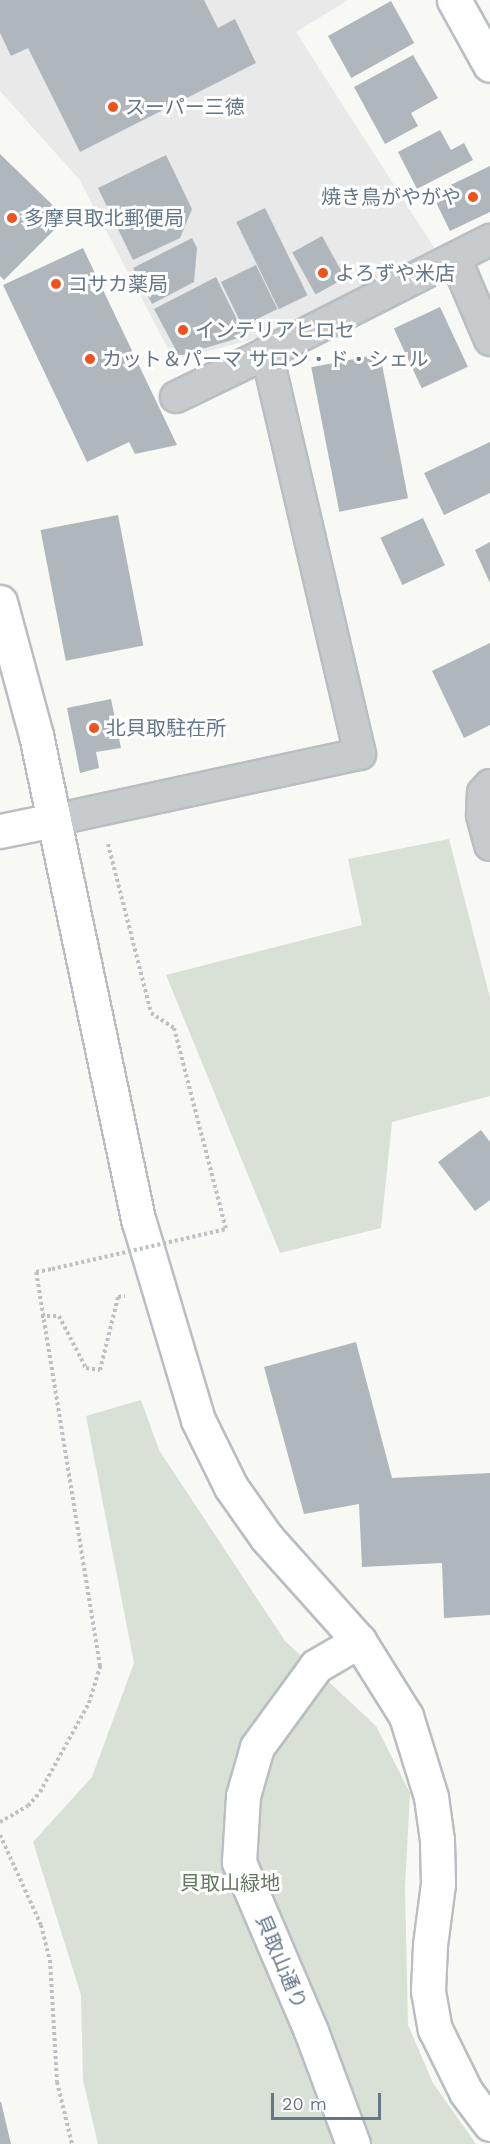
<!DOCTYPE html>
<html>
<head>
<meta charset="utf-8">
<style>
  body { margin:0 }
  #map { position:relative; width:490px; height:2144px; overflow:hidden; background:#f8f8f4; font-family:"Work Sans","Noto Sans JP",sans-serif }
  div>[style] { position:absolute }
  .built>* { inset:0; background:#e8e9e8 }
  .green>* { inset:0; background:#d9e0d5 }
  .building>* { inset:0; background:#afb7bd; transform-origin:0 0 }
  .path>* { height:4px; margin-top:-2px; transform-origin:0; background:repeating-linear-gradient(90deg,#bec1c3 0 3px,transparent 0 6px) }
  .roads { filter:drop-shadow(2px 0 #b9bec3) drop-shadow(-2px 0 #b9bec3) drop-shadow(0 2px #b9bec3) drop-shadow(0 -2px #b9bec3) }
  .street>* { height:30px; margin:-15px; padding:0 15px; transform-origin:15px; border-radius:15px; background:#c7cbce }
  .secondary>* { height:33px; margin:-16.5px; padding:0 16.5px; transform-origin:16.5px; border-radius:16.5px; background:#fff }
  .path-bridge>* { height:4px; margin-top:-2px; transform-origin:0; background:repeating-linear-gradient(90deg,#bec1c3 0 3px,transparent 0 6px) }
  .dots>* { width:16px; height:16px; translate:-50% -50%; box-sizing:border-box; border:3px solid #fff; border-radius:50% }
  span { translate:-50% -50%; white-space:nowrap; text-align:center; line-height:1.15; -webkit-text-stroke:6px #fff; paint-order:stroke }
  .poi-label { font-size:20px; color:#647788 }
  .left { translate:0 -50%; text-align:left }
  .right { translate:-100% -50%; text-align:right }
  .park-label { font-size:20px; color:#647960 }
  .street-label { font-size:20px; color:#647788 }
  .scale { position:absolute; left:271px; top:2093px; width:110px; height:27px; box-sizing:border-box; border:3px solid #647788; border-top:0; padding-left:8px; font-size:18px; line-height:21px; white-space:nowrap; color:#647788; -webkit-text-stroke:4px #fff; paint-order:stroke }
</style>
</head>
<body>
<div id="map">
  <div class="built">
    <div style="clip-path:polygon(0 0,348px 0,296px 32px,435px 249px,262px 337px,174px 360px,79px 179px,0 91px)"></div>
  </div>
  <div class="green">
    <div style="clip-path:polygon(449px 839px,490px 998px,490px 1096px,392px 1122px,381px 1228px,280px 1253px,166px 975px,362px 925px,348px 859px)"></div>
    <div style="clip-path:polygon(141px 1400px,159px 1450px,285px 1641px,376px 1726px,410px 1793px,405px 1888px,408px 2025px,433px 2083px,476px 2144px,98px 2144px,83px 2080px,81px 1995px,33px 1842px,92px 1777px,134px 1663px,86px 1416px)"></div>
  </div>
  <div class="building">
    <div style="clip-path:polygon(0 0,204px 0,218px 28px,235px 19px,256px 63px,80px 152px,28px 48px,11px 56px,0 33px)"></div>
    <div style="left:391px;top:1px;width:48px;height:72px;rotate:61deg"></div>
    <div style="clip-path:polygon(413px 55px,438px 98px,411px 113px,418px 126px,385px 144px,354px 87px)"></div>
    <div style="clip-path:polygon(440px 130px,451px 150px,464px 143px,473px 160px,417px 189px,398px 152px)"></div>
    <div style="clip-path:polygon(0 154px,66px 218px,4px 280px,0 276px)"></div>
    <div style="clip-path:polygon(166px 155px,192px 209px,180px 238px,133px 260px,98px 188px)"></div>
    <div style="clip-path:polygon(490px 166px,490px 212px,450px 231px,432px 194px)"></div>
    <div style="left:265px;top:208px;width:97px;height:32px;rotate:64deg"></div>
    <div style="left:322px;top:236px;width:48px;height:34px;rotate:61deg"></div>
    <div style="clip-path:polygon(192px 238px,197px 248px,194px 282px,152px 304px,133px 268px)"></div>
    <div style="clip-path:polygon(83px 248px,177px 445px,135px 454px,129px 442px,87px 462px,3px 285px)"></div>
    <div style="left:256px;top:265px;width:49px;height:39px;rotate:64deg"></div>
    <div style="clip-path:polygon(216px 277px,245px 336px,179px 356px,154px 309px)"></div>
    <div style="left:440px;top:307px;width:66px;height:51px;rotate:65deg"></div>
    <div style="left:380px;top:354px;width:147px;height:70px;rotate:79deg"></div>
    <div style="clip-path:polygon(490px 442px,490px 493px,444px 515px,424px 473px)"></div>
    <div style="left:118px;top:515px;width:133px;height:79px;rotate:79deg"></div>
    <div style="left:423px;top:518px;width:52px;height:47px;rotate:65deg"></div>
    <div style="clip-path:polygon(490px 542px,490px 583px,475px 550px)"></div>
    <div style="clip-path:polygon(490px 643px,490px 725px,464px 738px,432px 671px)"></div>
    <div style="clip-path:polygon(111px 699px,121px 748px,96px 752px,99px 768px,80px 773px,67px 708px)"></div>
    <div style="clip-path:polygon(481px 1130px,490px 1142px,490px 1200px,475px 1211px,438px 1162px)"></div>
    <div style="clip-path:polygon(356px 1342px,392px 1478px,490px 1473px,490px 1615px,444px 1618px,442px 1563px,362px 1567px,359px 1504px,304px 1514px,264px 1367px)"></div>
    <div style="clip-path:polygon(0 2102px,1px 2102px,11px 2144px,0 2144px)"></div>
  </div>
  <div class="path">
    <div style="left:108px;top:844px;width:174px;rotate:75.7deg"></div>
    <div style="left:151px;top:1013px;width:27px;rotate:33deg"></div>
    <div style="left:174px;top:1028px;width:208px;rotate:75.5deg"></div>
    <div style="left:41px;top:1316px;width:18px"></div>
    <div style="left:59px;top:1316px;width:59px;rotate:62.6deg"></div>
    <div style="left:86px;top:1368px;width:14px;rotate:8deg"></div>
    <div style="left:100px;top:1370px;width:75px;rotate:-76.1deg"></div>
    <div style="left:118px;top:1297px;width:7px;rotate:-8deg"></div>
    <div style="left:0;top:1822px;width:32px;rotate:-30deg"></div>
    <div style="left:28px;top:1806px;width:18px;rotate:-49deg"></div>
    <div style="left:40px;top:1792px;width:102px;rotate:-61.2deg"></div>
    <div style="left:89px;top:1703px;width:39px;rotate:-73deg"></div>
    <div style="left:100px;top:1666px;width:399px;rotate:-99.2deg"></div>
    <div style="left:36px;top:1272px;width:16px;rotate:-11deg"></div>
    <div style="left:0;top:1835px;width:99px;rotate:65.5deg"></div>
    <div style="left:41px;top:1925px;width:36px;rotate:76deg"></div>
    <div style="left:50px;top:1960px;width:122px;rotate:86.7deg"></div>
    <div style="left:57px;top:2082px;width:64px;rotate:76.4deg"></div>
  </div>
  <div class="roads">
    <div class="street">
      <div style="left:455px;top:258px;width:89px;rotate:66.9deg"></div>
      <div style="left:176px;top:397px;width:101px;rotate:-25.8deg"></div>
      <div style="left:490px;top:785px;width:11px;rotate:131deg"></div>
      <div style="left:483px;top:793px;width:22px;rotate:93deg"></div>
      <div style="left:482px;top:815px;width:31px;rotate:75deg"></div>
      <div style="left:54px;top:820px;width:313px;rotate:-12.2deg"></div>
      <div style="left:360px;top:754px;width:412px;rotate:-103.1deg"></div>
      <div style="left:267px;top:353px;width:250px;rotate:-26.9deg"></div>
    </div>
    <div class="secondary">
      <div style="left:454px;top:0;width:74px;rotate:61deg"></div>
      <div style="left:0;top:602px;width:138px;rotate:74.9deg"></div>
      <div style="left:36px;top:735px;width:498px;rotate:78.1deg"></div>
      <div style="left:139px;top:1222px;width:207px;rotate:73.4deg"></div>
      <div style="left:198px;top:1420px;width:75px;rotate:63.8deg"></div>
      <div style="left:231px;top:1487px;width:62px;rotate:54.8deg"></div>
      <div style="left:267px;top:1538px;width:138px;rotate:48.2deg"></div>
      <div style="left:359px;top:1641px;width:89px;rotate:57.9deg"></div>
      <div style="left:406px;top:1716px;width:85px;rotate:72.8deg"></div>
      <div style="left:431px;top:1797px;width:43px;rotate:82.1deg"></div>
      <div style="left:437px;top:1840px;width:44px;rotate:88.7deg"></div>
      <div style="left:438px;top:1884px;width:62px;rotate:97.5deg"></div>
      <div style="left:430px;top:1945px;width:46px;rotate:92.5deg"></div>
      <div style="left:428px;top:1991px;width:39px;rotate:80deg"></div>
      <div style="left:435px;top:2029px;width:70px;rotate:63.8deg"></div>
      <div style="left:466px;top:2092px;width:40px;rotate:53deg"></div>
      <div style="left:0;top:831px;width:55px;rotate:-11.5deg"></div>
      <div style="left:353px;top:2144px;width:121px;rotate:-110.4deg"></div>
      <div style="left:311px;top:2031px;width:184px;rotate:-113.1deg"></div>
      <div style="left:239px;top:1862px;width:66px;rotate:-86.5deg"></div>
      <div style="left:243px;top:1796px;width:51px;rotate:-74.1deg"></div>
      <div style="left:257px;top:1747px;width:100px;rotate:-53.9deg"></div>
      <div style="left:316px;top:1666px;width:50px;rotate:-30.2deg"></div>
    </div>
  </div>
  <div class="path-bridge">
    <div style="left:52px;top:1269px;width:179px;rotate:-12.9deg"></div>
  </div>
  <div class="dots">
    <div style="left:113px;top:107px;background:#f1511b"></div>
    <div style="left:473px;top:197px;background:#f1511b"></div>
    <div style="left:12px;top:218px;background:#f1511b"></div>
    <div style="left:323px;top:273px;background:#f1511b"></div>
    <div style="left:56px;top:284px;background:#f1511b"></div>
    <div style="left:183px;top:330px;background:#f1511b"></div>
    <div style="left:90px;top:359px;background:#f1511b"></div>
    <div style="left:94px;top:728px;background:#f1511b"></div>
  </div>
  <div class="poi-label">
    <span class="left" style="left:125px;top:107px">スーパー三徳</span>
    <span class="right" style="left:461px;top:197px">焼き鳥がやがや</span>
    <span class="left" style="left:24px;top:218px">多摩貝取北郵便局</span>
    <span class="left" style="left:335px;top:273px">よろずや米店</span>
    <span class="left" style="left:68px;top:284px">コサカ薬局</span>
    <span class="left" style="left:195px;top:330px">インテリアヒロセ</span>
    <span class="left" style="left:102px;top:359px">カット＆パーマ サロン・ド・シェル</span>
    <span class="left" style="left:106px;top:728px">北貝取駐在所</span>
  </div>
  <div class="park-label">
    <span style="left:230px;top:1883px">貝取山緑地</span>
  </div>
  <div class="street-label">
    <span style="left:281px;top:1962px;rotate:67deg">貝取山通り</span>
  </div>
  <div class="scale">20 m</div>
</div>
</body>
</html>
